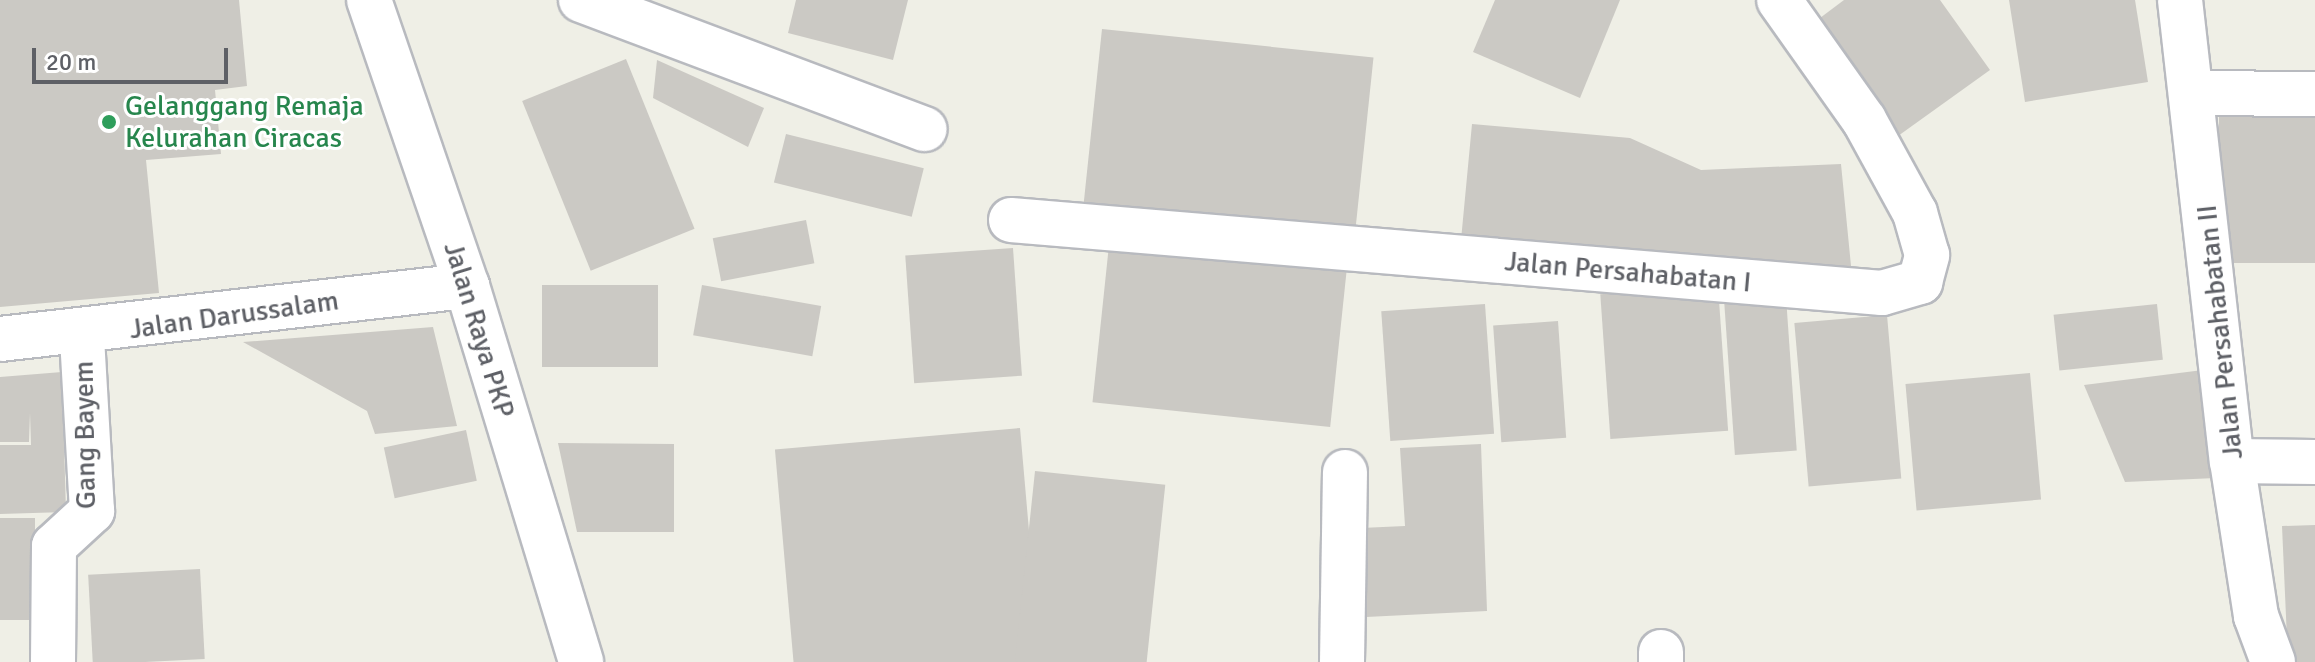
<!DOCTYPE html>
<html>
<head>
<meta charset="utf-8">
<style>
  body { margin:0 }
  #map { position:relative; width:2315px; height:662px; overflow:hidden; background:#efefe6; font-family:Signika,sans-serif }
  div>[style] { position:absolute }
  .building>* { inset:0; background:#cbc9c4; transform-origin:0 0 }
  .roads { filter:drop-shadow(2px 0 #b8babf) drop-shadow(-2px 0 #b8babf) drop-shadow(0 2px #b8babf) drop-shadow(0 -2px #b8babf) }
  .street>* { height:44px; margin:-22px; padding:0 22px; transform-origin:22px; border-radius:22px; background:#fff }
  .secondary>* { height:44px; margin:-22px; padding:0 22px; transform-origin:22px; border-radius:22px; background:#fff }
  .dots>* { width:22px; height:22px; translate:-50% -50%; box-sizing:border-box; border:4px solid #fff; border-radius:50% }
  span { translate:-50% -50%; white-space:nowrap; text-align:center; line-height:1.15; -webkit-text-stroke:6px #fff; paint-order:stroke }
  .leisure-label { font-size:28px; color:#27864d }
  .left { translate:0 -50%; text-align:left }
  .street-label { font-size:28px; color:#5e6066 }
  .scale { position:absolute; left:32px; top:48px; width:196px; height:36px; box-sizing:border-box; border:4px solid #5e6066; border-top:0; padding-left:10px; font-size:24px; line-height:28px; white-space:nowrap; color:#5e6066; -webkit-text-stroke:6px #fff; paint-order:stroke }
</style>
</head>
<body>
<div id="map">
  <div class="building">
    <div style="clip-path:polygon(0 0,239px 0,247px 86px,215px 90px,221px 154px,146px 160px,159px 293px,0 307px)"></div>
    <div style="clip-path:polygon(796px 0,908px 0,893px 60px,788px 33px)"></div>
    <div style="clip-path:polygon(1495px 0,1620px 0,1580px 98px,1473px 52px)"></div>
    <div style="clip-path:polygon(1844px 0,1940px 0,1990px 70px,1898px 136px,1816px 21px)"></div>
    <div style="clip-path:polygon(2009px 0,2135px 0,2148px 82px,2025px 102px)"></div>
    <div style="left:1102px;top:29px;width:273px;height:187px;rotate:6deg"></div>
    <div style="left:626px;top:59px;width:183px;height:112px;rotate:68deg"></div>
    <div style="clip-path:polygon(657px 60px,764px 108px,748px 147px,653px 98px)"></div>
    <div style="left:2315px;top:112px;width:151px;height:96px;rotate:90deg"></div>
    <div style="clip-path:polygon(1472px 124px,1630px 138px,1701px 170px,1841px 164px,1852px 276px,1461px 240px)"></div>
    <div style="left:786px;top:134px;width:142px;height:50px;rotate:14deg"></div>
    <div style="left:806px;top:220px;width:44px;height:95px;rotate:79deg"></div>
    <div style="left:1109px;top:245px;width:239px;height:158px;rotate:6deg"></div>
    <div style="left:1013px;top:248px;width:128px;height:108px;rotate:86deg"></div>
    <div style="left:542px;top:285px;width:116px;height:82px"></div>
    <div style="left:702px;top:285px;width:121px;height:51px;rotate:10deg"></div>
    <div style="left:1718px;top:286px;width:145px;height:118px;rotate:86deg"></div>
    <div style="left:1786px;top:297px;width:154px;height:62px;rotate:86deg"></div>
    <div style="left:1485px;top:304px;width:130px;height:104px;rotate:86deg"></div>
    <div style="left:2157px;top:304px;width:56px;height:104px;rotate:84deg"></div>
    <div style="left:1887px;top:315px;width:164px;height:93px;rotate:85deg"></div>
    <div style="left:1558px;top:321px;width:117px;height:65px;rotate:86deg"></div>
    <div style="clip-path:polygon(433px 327px,457px 426px,375px 434px,367px 411px,243px 342px)"></div>
    <div style="clip-path:polygon(2203px 370px,2216px 478px,2125px 482px,2084px 385px)"></div>
    <div style="clip-path:polygon(62px 372px,66px 512px,0 514px,0 445px,31px 445px,30px 413px,29px 442px,0 442px,0 377px)"></div>
    <div style="left:2030px;top:373px;width:127px;height:125px;rotate:85deg"></div>
    <div style="left:1020px;top:428px;width:235px;height:246px;rotate:85deg"></div>
    <div style="left:466px;top:430px;width:52px;height:84px;rotate:78deg"></div>
    <div style="clip-path:polygon(558px 443px,674px 444px,674px 532px,577px 532px)"></div>
    <div style="clip-path:polygon(1481px 444px,1487px 611px,1366px 617px,1361px 528px,1405px 526px,1400px 448px)"></div>
    <div style="left:1035px;top:471px;width:131px;height:191px;rotate:6deg"></div>
    <div style="left:0;top:518px;width:35px;height:102px"></div>
    <div style="clip-path:polygon(2315px 525px,2315px 662px,2288px 662px,2282px 526px)"></div>
    <div style="left:200px;top:569px;width:90px;height:112px;rotate:87deg"></div>
  </div>
  <div class="roads">
    <div class="street">
      <div style="left:581px;top:0;width:367px;rotate:20.6deg"></div>
      <div style="left:2180px;top:0;width:464px;rotate:83.6deg"></div>
      <div style="left:2232px;top:461px;width:157px;rotate:81.2deg"></div>
      <div style="left:2256px;top:616px;width:49px;rotate:69.7deg"></div>
      <div style="left:2196px;top:93px;width:119px;rotate:0.5deg"></div>
      <div style="left:1011px;top:220px;width:874px;rotate:4.79deg"></div>
      <div style="left:1882px;top:293px;width:40px;rotate:-16deg"></div>
      <div style="left:1920px;top:282px;width:28px;rotate:-75deg"></div>
      <div style="left:1927px;top:255px;width:44px;rotate:-105.9deg"></div>
      <div style="left:1915px;top:213px;width:106px;rotate:-118.7deg"></div>
      <div style="left:1864px;top:120px;width:147px;rotate:-125.3deg"></div>
      <div style="left:0;top:339px;width:470px;rotate:-6.5deg"></div>
      <div style="left:2232px;top:461px;width:83px;rotate:0.7deg"></div>
      <div style="left:53px;top:662px;width:116px;rotate:-89.5deg"></div>
      <div style="left:54px;top:546px;width:52px;rotate:-42.6deg"></div>
      <div style="left:92px;top:511px;width:176px;rotate:-93.3deg"></div>
      <div style="left:1342px;top:662px;width:190px;rotate:-89.1deg"></div>
      <div style="left:1661px;top:662px;width:10px;rotate:-90deg"></div>
    </div>
    <div class="secondary">
      <div style="left:369px;top:0;width:302px;rotate:71.1deg"></div>
      <div style="left:467px;top:286px;width:393px;rotate:73.1deg"></div>
    </div>
  </div>
  <div class="dots">
    <div style="left:109px;top:122px;background:#2e9e5b"></div>
  </div>
  <div class="leisure-label">
    <span class="left" style="left:125px;top:122px">Gelanggang Remaja<br>Kelurahan Ciracas</span>
  </div>
  <div class="street-label">
    <span style="left:1628px;top:272px;rotate:5deg">Jalan Persahabatan I</span>
    <span style="left:234px;top:315px;rotate:-8deg">Jalan Darussalam</span>
    <span style="left:479px;top:330px;rotate:73deg">Jalan Raya PKP</span>
    <span style="left:2220px;top:332px;rotate:-96deg">Jalan Persahabatan II</span>
    <span style="left:85px;top:435px;rotate:-91deg">Gang Bayem</span>
  </div>
  <div class="scale">20 m</div>
</div>
</body>
</html>
